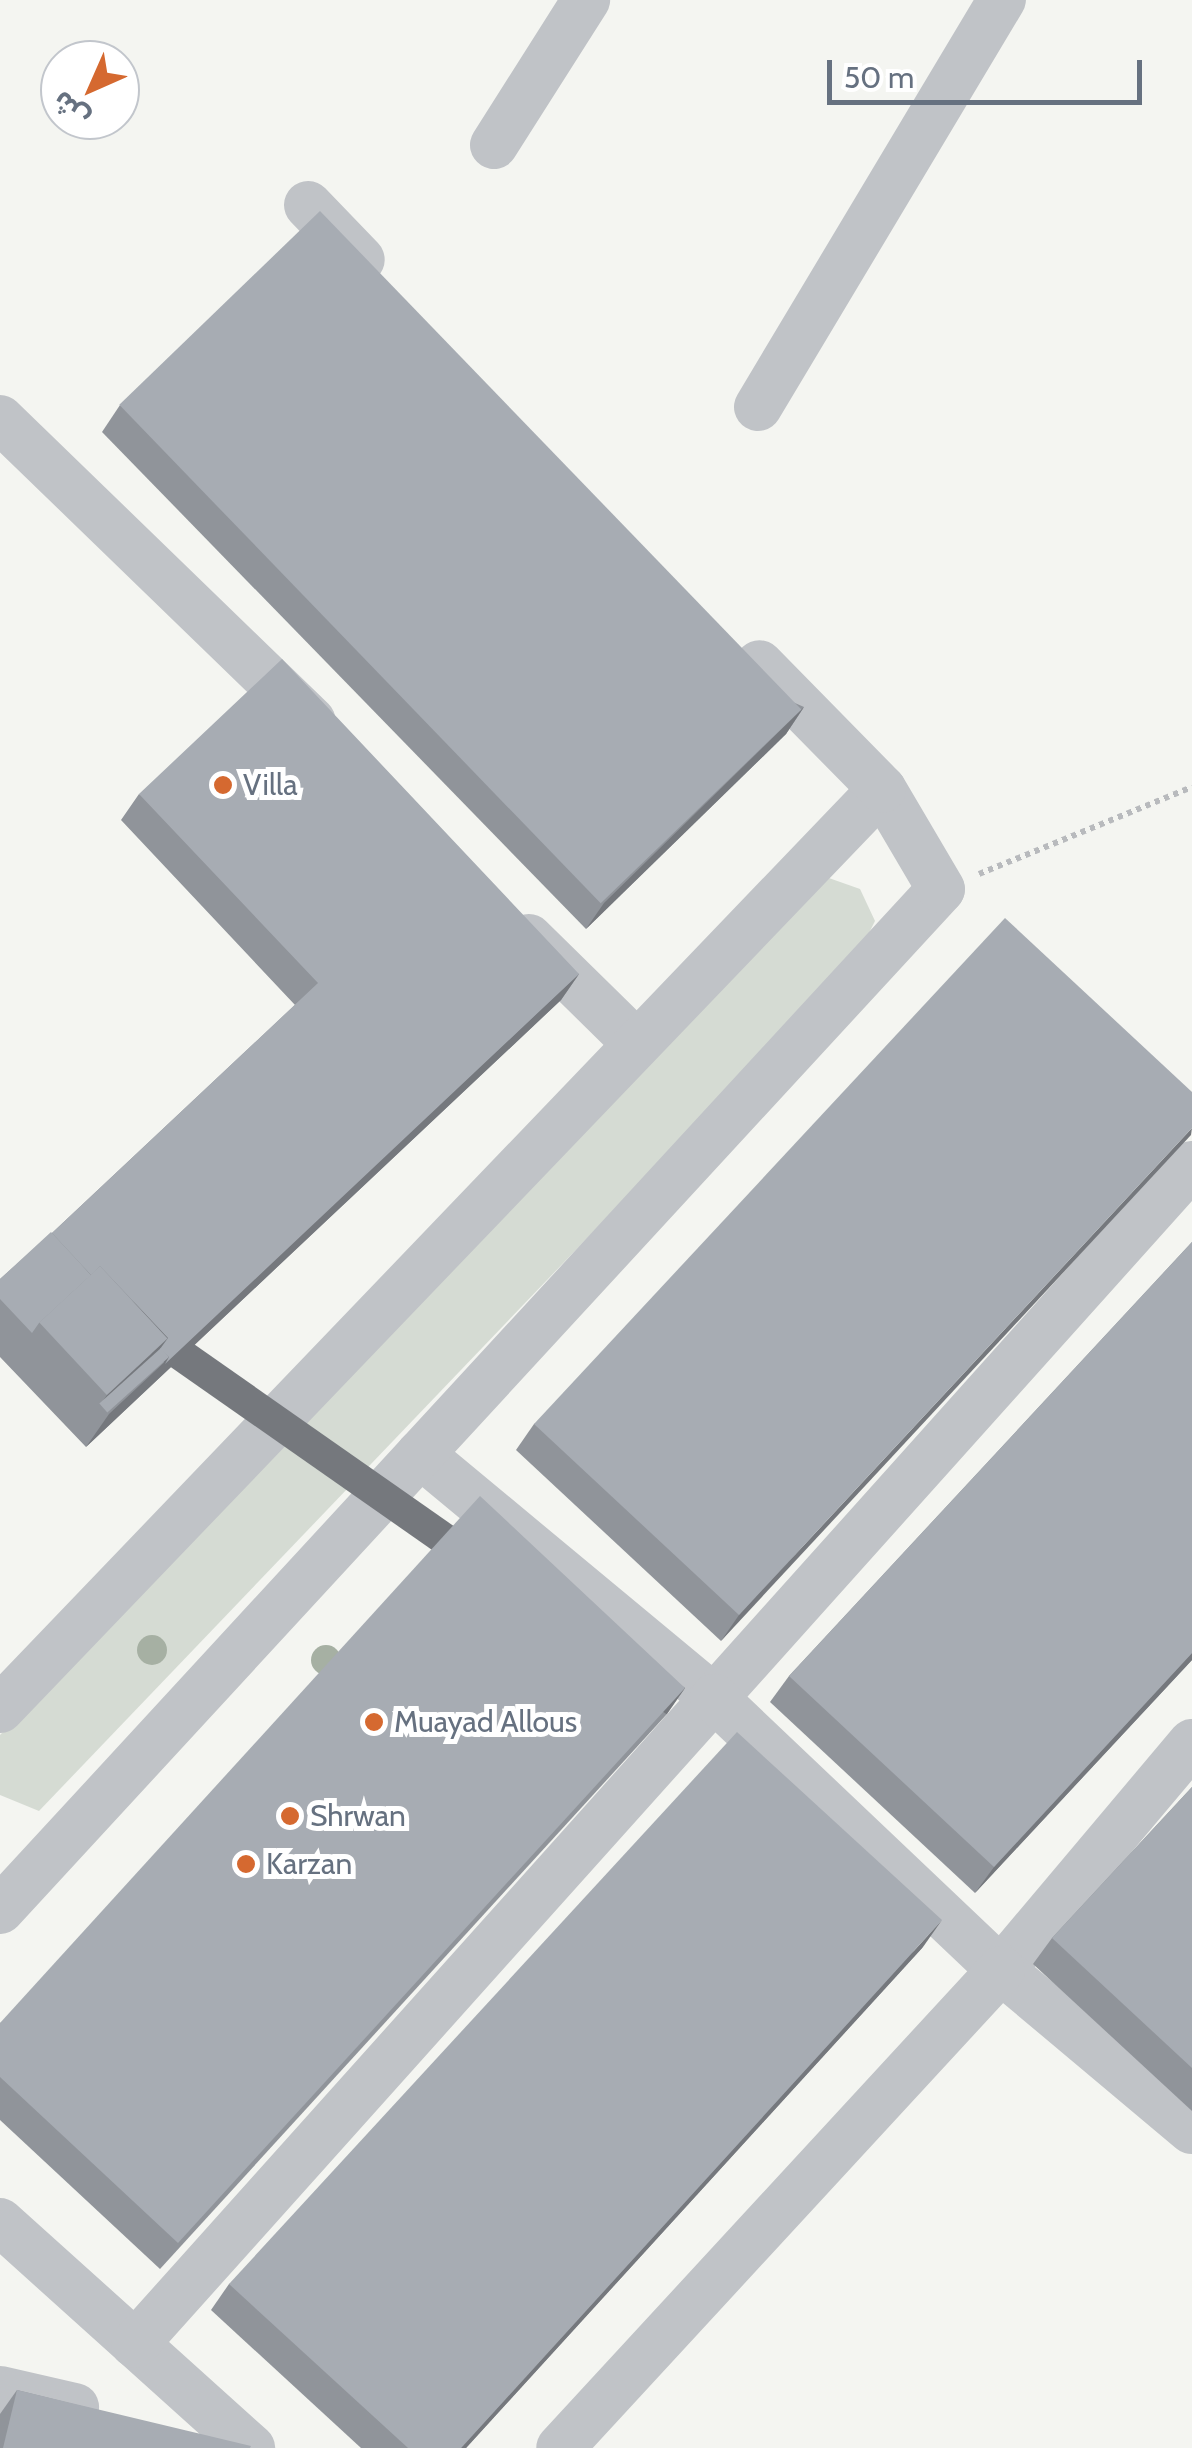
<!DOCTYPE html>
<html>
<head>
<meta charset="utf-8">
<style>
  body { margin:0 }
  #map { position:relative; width:1192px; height:2448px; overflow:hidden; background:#f4f5f1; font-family:Cabin,"Noto Sans Arabic",sans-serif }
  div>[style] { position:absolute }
  .green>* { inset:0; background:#d5dbd3 }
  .path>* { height:6px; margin-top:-3px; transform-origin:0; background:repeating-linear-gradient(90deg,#b8babd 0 5px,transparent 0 10px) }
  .minor>* { height:48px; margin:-24px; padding:0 24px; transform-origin:24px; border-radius:24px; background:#c0c3c7 }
  .trees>* { width:30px; height:30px; margin:-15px; border-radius:50%; background:#a6b0a3 }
  .wall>* { inset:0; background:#90949a }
  .shaded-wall>* { inset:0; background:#75787d; transform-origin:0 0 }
  .building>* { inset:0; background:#a7acb3; transform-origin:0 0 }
  .dots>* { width:28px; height:28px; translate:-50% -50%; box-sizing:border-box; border:5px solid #fff; border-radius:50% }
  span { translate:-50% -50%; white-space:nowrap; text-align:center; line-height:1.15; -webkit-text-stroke:10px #fff; paint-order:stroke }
  .poi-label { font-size:30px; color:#667180 }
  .left { translate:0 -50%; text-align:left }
  .north { position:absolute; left:40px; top:40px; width:100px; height:100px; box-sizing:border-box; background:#fff; border:2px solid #c2c6cc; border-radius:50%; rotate:225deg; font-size:28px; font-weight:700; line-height:40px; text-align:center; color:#667180 }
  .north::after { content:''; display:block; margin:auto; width:35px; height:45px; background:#d56930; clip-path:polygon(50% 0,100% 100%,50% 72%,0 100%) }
  .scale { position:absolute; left:827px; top:60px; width:315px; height:45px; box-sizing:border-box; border:5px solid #667180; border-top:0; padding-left:12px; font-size:30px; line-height:35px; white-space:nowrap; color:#667180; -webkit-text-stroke:8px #fff; paint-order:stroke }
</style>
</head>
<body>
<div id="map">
  <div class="green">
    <div style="clip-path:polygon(826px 877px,860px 889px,875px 921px,858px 955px,39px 1811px,0 1795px,0 1735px)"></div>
  </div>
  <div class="path">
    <div style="left:979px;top:874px;width:230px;rotate:-22.2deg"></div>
  </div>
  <div class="minor">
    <div style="left:494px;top:145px;width:172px;rotate:-57.6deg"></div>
    <div style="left:308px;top:205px;width:76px;rotate:46.1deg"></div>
    <div style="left:758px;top:407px;width:475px;rotate:-59.1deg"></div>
    <div style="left:0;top:419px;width:434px;rotate:44.1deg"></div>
    <div style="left:529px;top:938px;width:151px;rotate:44.5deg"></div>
    <div style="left:420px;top:1454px;width:382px;rotate:39.7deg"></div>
    <div style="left:714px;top:1698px;width:716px;rotate:-48.11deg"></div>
    <div style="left:0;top:1709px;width:1274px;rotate:-46.21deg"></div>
    <div style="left:1192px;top:1743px;width:297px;rotate:130.1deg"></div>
    <div style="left:1001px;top:1970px;width:249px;rotate:40deg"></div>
    <div style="left:0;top:1910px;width:1388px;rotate:-47.33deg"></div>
    <div style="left:941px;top:889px;width:116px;rotate:-120.5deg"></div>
    <div style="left:882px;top:789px;width:175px;rotate:-134.5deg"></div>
    <div style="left:0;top:2222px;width:338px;rotate:42deg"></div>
    <div style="left:135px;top:2344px;width:868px;rotate:-48.13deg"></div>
    <div style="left:714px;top:1698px;width:395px;rotate:43.5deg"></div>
    <div style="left:1001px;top:1970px;width:650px;rotate:132.69deg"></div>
    <div style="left:0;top:2390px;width:77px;rotate:12.8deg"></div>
  </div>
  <div class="trees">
    <div style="left:152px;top:1650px"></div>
    <div style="left:326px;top:1660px"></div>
  </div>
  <div class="wall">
    <div style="clip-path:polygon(120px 405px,804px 707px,786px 734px,586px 929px,102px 432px)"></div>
    <div style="clip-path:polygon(139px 794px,579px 974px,561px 1000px,86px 1447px,0 1357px,0 1279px,52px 1233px,295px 1005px,121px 820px)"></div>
    <div style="clip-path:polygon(1192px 1092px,721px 1641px,516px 1450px,534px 1424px)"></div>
    <div style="clip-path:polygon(1192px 1242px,1192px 1660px,975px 1893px,770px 1702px,789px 1676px)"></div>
    <div style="clip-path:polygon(685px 1688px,667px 1714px,160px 2269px,0 2120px,0 2023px)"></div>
    <div style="clip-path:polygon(1192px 1787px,1192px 2111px,1033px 1964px,1052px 1938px)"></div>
    <div style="clip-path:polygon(923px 1947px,466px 2448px,361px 2448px,211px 2310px,229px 2284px)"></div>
    <div style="clip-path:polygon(17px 2390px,250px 2448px,0 2448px,0 2414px)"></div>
  </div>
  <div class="shaded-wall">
    <div style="clip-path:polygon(804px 707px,786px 734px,586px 929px,604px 903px)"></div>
    <div style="clip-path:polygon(579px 974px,561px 1000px,86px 1447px,109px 1414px)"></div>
    <div style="clip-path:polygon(1192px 1128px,1191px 1135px,721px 1641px,739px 1615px)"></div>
    <div style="clip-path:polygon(168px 1338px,137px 1381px,100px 1405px,107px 1395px)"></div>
    <div style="clip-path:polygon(1192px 1653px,1192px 1660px,975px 1893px,994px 1867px)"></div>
    <div style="left:685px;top:1688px;width:32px;height:752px;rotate:125deg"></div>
    <div style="clip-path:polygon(942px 1920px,923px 1947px,466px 2448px,461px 2448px)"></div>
  </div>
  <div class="building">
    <div style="left:320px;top:211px;width:693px;height:279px;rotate:46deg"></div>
    <div style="clip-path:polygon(282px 659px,579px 974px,165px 1364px,169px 1357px,160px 1349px,168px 1338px,100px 1266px,91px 1275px,52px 1233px,318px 983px,139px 794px)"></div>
    <div style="clip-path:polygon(1005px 918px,1192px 1092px,1192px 1128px,739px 1615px,534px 1424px)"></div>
    <div style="clip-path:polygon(51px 1232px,91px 1275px,39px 1323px,32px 1333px,0 1299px,0 1279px)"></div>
    <div style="clip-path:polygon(1192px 1242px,1192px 1653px,994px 1867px,789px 1676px)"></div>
    <div style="left:100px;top:1266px;width:99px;height:83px;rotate:47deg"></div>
    <div style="left:161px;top:1348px;width:12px;height:83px;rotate:48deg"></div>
    <div style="clip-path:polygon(480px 1496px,685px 1688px,178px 2243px,0 2077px,0 2023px)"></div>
    <div style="clip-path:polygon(737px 1732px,942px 1920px,461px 2448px,408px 2448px,229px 2284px)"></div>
    <div style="clip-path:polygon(1192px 1787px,1192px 2068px,1052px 1938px)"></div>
    <div style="clip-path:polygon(17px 2390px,251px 2446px,250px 2448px,3px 2448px)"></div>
  </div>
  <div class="dots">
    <div style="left:223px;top:785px;background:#d56930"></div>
    <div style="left:374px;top:1722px;background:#d56930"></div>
    <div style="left:290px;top:1816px;background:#d56930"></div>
    <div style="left:246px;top:1864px;background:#d56930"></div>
  </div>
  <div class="poi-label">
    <span class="left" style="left:243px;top:785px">Villa</span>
    <span class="left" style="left:394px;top:1722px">Muayad Allous</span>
    <span class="left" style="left:310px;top:1816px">Shrwan</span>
    <span class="left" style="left:266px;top:1864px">Karzan</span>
  </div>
  <div class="north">ش</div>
  <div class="scale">50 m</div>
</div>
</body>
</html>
